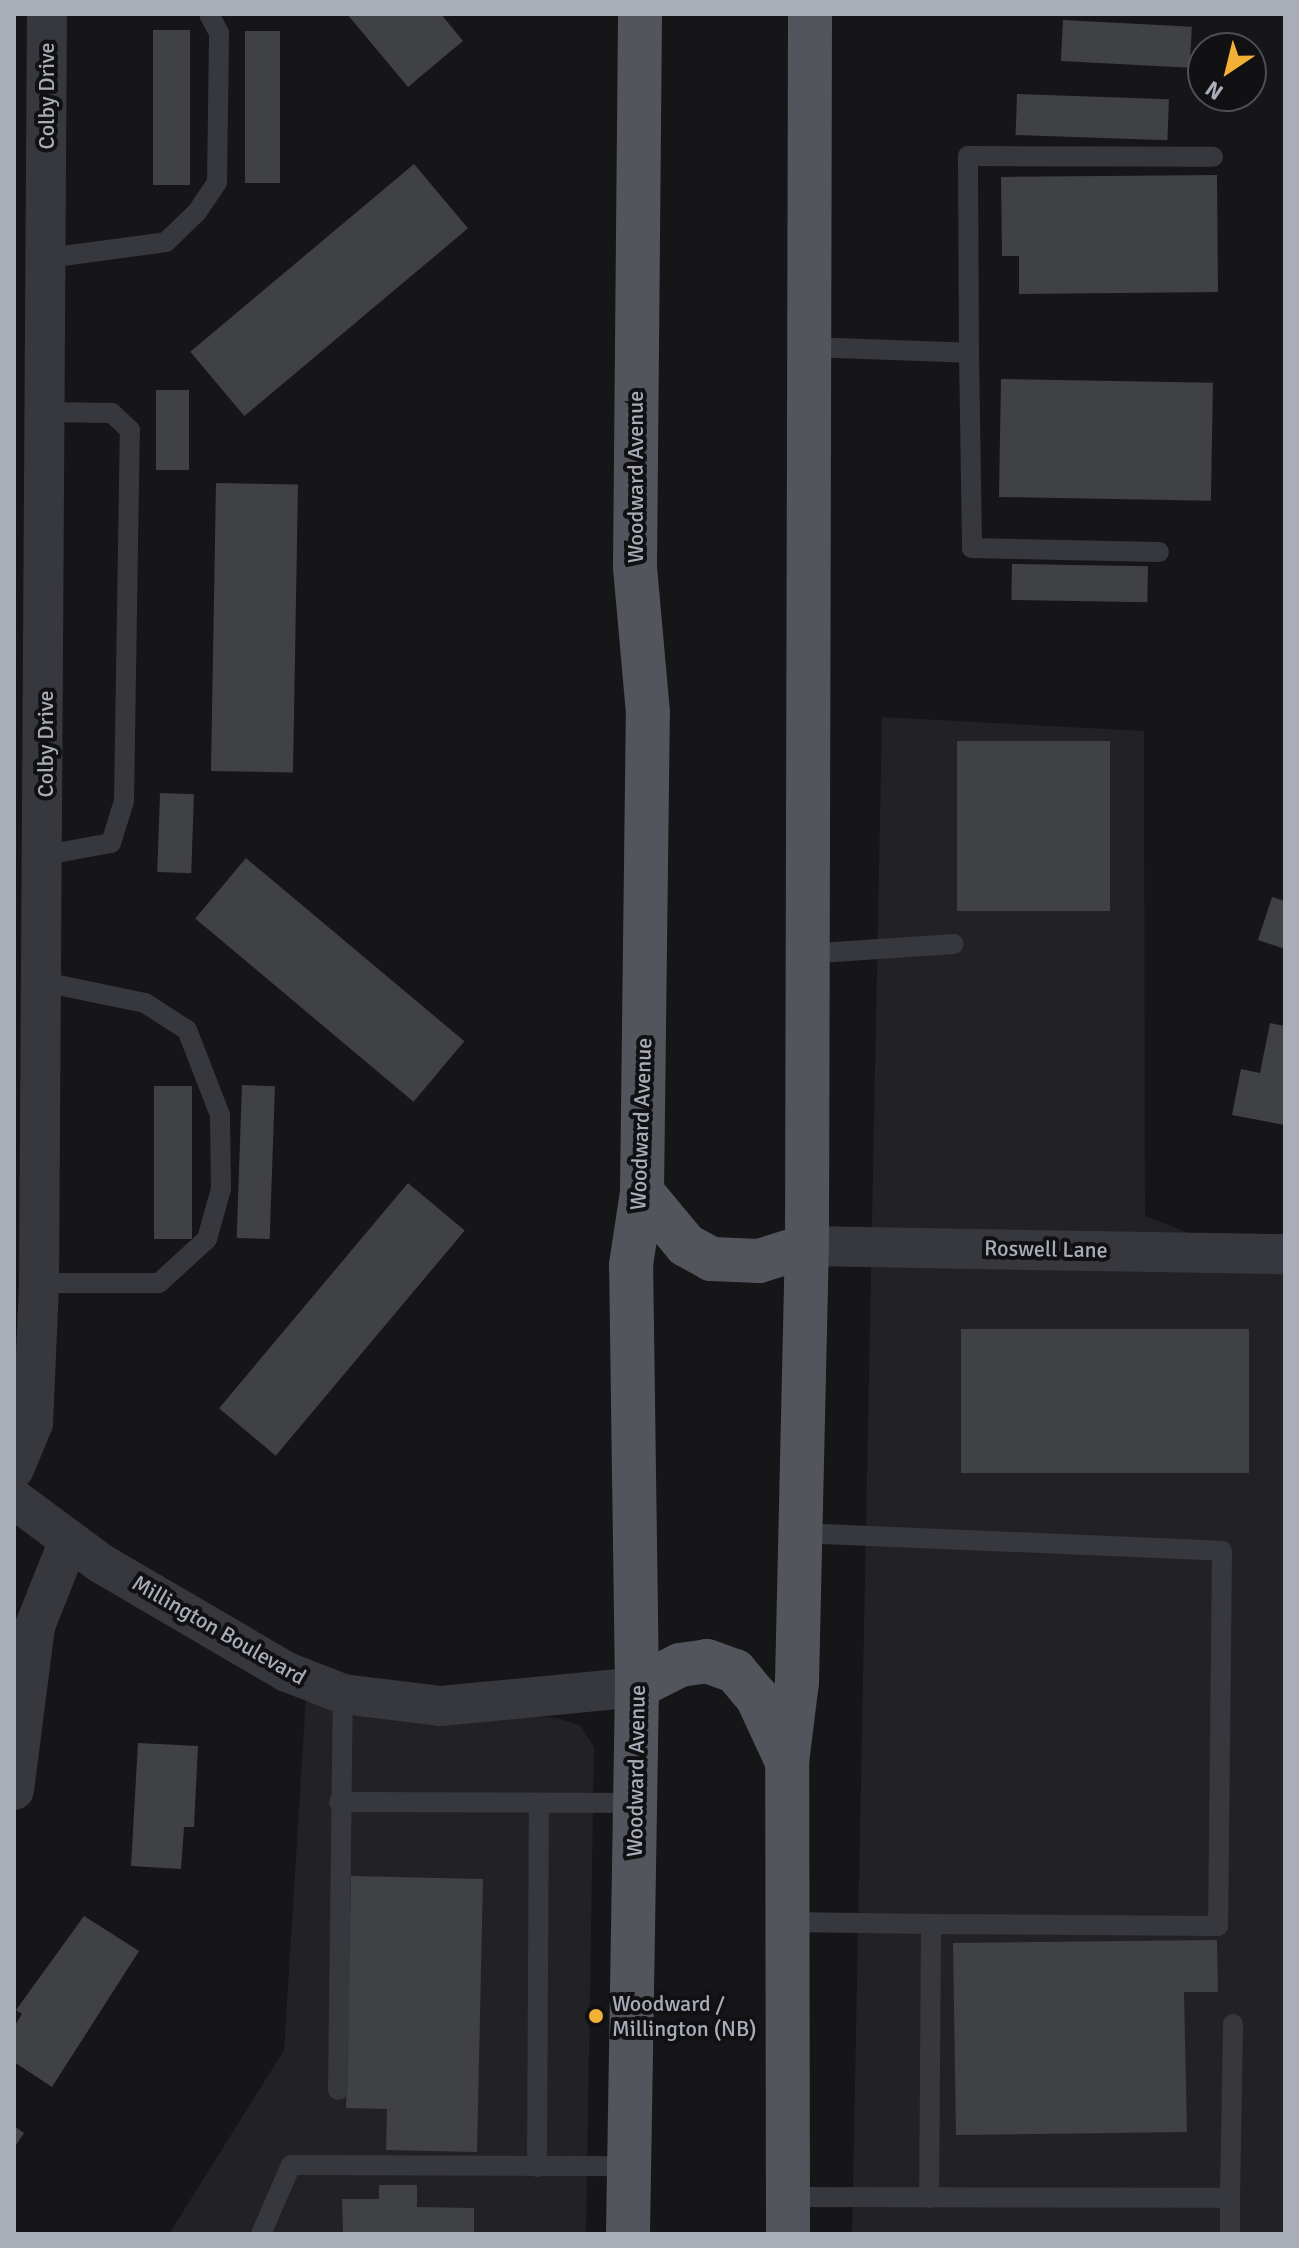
<!DOCTYPE html>
<html>
<head>
<meta charset="utf-8">
<style>
  body { margin:0 }
  #map { position:relative; width:1299px; height:2248px; overflow:hidden; background:#161618; font-family:Signika,sans-serif }
  div>[style] { position:absolute }
  .built>* { inset:0; background:#222225 }
  .building>* { inset:0; background:#404145; transform-origin:0 0 }
  .lane>* { height:20px; margin:-10px; padding:0 10px; transform-origin:10px; border-radius:10px; background:#37383d }
  .street>* { height:40px; margin:-20px; padding:0 20px; transform-origin:20px; border-radius:20px; background:#37383d }
  .primary>* { height:44px; margin:-22px; padding:0 22px; transform-origin:22px; border-radius:22px; background:#53555c }
  .dots>* { width:22px; height:22px; translate:-50% -50%; box-sizing:border-box; border:4px solid #111113; border-radius:50% }
  span { translate:-50% -50%; white-space:nowrap; text-align:center; line-height:1.15; -webkit-text-stroke:8px #111113; paint-order:stroke }
  .street-label { font-size:22px; color:#a8adb8 }
  .poi-label { font-size:22px; color:#a8adb8 }
  .left { translate:0 -50%; text-align:left }
  .frame { position:absolute; inset:0; border:16px solid #a8adb8; pointer-events:none }
  .north { position:absolute; left:1187px; top:32px; width:80px; height:80px; box-sizing:border-box; background:#111113; border:2px solid #4d4f55; border-radius:50%; rotate:215deg; font-size:22px; font-weight:700; line-height:32px; text-align:center; color:#a8adb8 }
  .north::after { content:''; display:block; margin:auto; width:28px; height:36px; background:#f2b134; clip-path:polygon(50% 0,100% 100%,50% 72%,0 100%) }
</style>
</head>
<body>
<div id="map">
  <div class="built">
    <div style="clip-path:polygon(882px 717px,1144px 731px,1145px 1216px,1285px 1270px,1284px 2234px,852px 2234px)"></div>
    <div style="clip-path:polygon(306px 1696px,556px 1718px,580px 1725px,594px 1747px,586px 2234px,169px 2234px,284px 2050px)"></div>
  </div>
  <div class="building">
    <div style="clip-path:polygon(347px 14px,441px 14px,463px 41px,408px 87px)"></div>
    <div style="left:1063px;top:20px;width:129px;height:41px;rotate:3deg"></div>
    <div style="left:153px;top:30px;width:37px;height:155px"></div>
    <div style="left:245px;top:31px;width:35px;height:152px"></div>
    <div style="left:1017px;top:94px;width:152px;height:41px;rotate:2deg"></div>
    <div style="left:414px;top:164px;width:84px;height:292px;rotate:50deg"></div>
    <div style="clip-path:polygon(1217px 175px,1218px 292px,1019px 294px,1019px 256px,1002px 256px,1001px 177px)"></div>
    <div style="left:1001px;top:379px;width:212px;height:118px;rotate:1deg"></div>
    <div style="left:156px;top:390px;width:33px;height:80px"></div>
    <div style="left:216px;top:483px;width:82px;height:288px;rotate:1deg"></div>
    <div style="left:1012px;top:564px;width:136px;height:36px;rotate:1deg"></div>
    <div style="left:957px;top:741px;width:153px;height:170px"></div>
    <div style="left:160px;top:793px;width:34px;height:79px;rotate:2deg"></div>
    <div style="left:246px;top:858px;width:285px;height:79px;rotate:40deg"></div>
    <div style="clip-path:polygon(1272px 897px,1285px 901px,1285px 949px,1258px 940px)"></div>
    <div style="clip-path:polygon(1270px 1023px,1285px 1026px,1285px 1125px,1232px 1115px,1241px 1069px,1260px 1073px)"></div>
    <div style="left:242px;top:1085px;width:33px;height:153px;rotate:2deg"></div>
    <div style="left:154px;top:1086px;width:38px;height:153px"></div>
    <div style="left:408px;top:1183px;width:74px;height:294px;rotate:40deg"></div>
    <div style="left:961px;top:1329px;width:288px;height:144px"></div>
    <div style="clip-path:polygon(138px 1743px,198px 1746px,194px 1827px,184px 1827px,181px 1869px,131px 1866px)"></div>
    <div style="clip-path:polygon(351px 1876px,483px 1879px,477px 2152px,386px 2150px,387px 2109px,346px 2108px)"></div>
    <div style="clip-path:polygon(84px 1916px,139px 1951px,52px 2087px,14px 2062px,14px 2027px,22px 2014px,16px 2010px)"></div>
    <div style="clip-path:polygon(1217px 1940px,1218px 1992px,1184px 1992px,1187px 2132px,956px 2135px,953px 1943px)"></div>
    <div style="clip-path:polygon(14px 2126px,24px 2133px,14px 2148px)"></div>
    <div style="clip-path:polygon(379px 2185px,417px 2185px,417px 2207px,474px 2208px,474px 2234px,343px 2234px,342px 2199px,379px 2199px)"></div>
  </div>
  <div class="lane">
    <div style="left:48px;top:258px;width:119px;rotate:-7.7deg"></div>
    <div style="left:166px;top:242px;width:43px;rotate:-44.1deg"></div>
    <div style="left:197px;top:212px;width:36px;rotate:-56deg"></div>
    <div style="left:217px;top:182px;width:149px;rotate:-89.2deg"></div>
    <div style="left:219px;top:33px;width:21px;rotate:-118deg"></div>
    <div style="left:809px;top:347px;width:160px;rotate:2.1deg"></div>
    <div style="left:969px;top:353px;width:197px;rotate:-90.3deg"></div>
    <div style="left:968px;top:156px;width:245px;rotate:0.2deg"></div>
    <div style="left:969px;top:353px;width:195px;rotate:89.1deg"></div>
    <div style="left:972px;top:548px;width:187px;rotate:1.2deg"></div>
    <div style="left:45px;top:855px;width:67px;rotate:-10.3deg"></div>
    <div style="left:111px;top:843px;width:44px;rotate:-72.8deg"></div>
    <div style="left:124px;top:801px;width:371px;rotate:-89.1deg"></div>
    <div style="left:130px;top:430px;width:25px;rotate:-137deg"></div>
    <div style="left:112px;top:413px;width:65px;rotate:-179.1deg"></div>
    <div style="left:804px;top:954px;width:150px;rotate:-3.8deg"></div>
    <div style="left:39px;top:1283px;width:120px"></div>
    <div style="left:159px;top:1283px;width:65px;rotate:-42.5deg"></div>
    <div style="left:207px;top:1239px;width:52px;rotate:-74.4deg"></div>
    <div style="left:221px;top:1189px;width:74px;rotate:-90.8deg"></div>
    <div style="left:220px;top:1115px;width:91px;rotate:-111.2deg"></div>
    <div style="left:187px;top:1030px;width:50px;rotate:-147.3deg"></div>
    <div style="left:145px;top:1003px;width:103px;rotate:-168.3deg"></div>
    <div style="left:799px;top:1533px;width:423px;rotate:2.4deg"></div>
    <div style="left:1222px;top:1551px;width:375px;rotate:90.6deg"></div>
    <div style="left:1218px;top:1926px;width:287px;rotate:-179.6deg"></div>
    <div style="left:339px;top:1802px;width:296px;rotate:0.2deg"></div>
    <div style="left:786px;top:1922px;width:145px;rotate:0.8deg"></div>
    <div style="left:931px;top:1924px;width:274px;rotate:90.4deg"></div>
    <div style="left:338px;top:2090px;width:396px;rotate:-89.3deg"></div>
    <div style="left:537px;top:2167px;width:364px;rotate:-89.7deg"></div>
    <div style="left:784px;top:2197px;width:446px;rotate:0.1deg"></div>
    <div style="left:1230px;top:2198px;width:36px;rotate:90deg"></div>
    <div style="left:1230px;top:2198px;width:174px;rotate:-89deg"></div>
    <div style="left:261px;top:2234px;width:75px;rotate:-66.5deg"></div>
    <div style="left:291px;top:2165px;width:338px;rotate:0.2deg"></div>
  </div>
  <div class="street">
    <div style="left:807px;top:1246px;width:478px;rotate:1deg"></div>
    <div style="left:14px;top:1469px;width:50px;rotate:-67.6deg"></div>
    <div style="left:33px;top:1423px;width:140px;rotate:-87.5deg"></div>
    <div style="left:39px;top:1283px;width:1269px;rotate:-89.64deg"></div>
    <div style="left:14px;top:1499px;width:109px;rotate:36.5deg"></div>
    <div style="left:102px;top:1564px;width:214px;rotate:30.3deg"></div>
    <div style="left:287px;top:1672px;width:60px;rotate:21.4deg"></div>
    <div style="left:343px;top:1694px;width:99px;rotate:7deg"></div>
    <div style="left:441px;top:1706px;width:197px;rotate:-5.5deg"></div>
    <div style="left:14px;top:1790px;width:165px;rotate:-82.7deg"></div>
    <div style="left:35px;top:1626px;width:89px;rotate:-68.3deg"></div>
  </div>
  <div class="primary">
    <div style="left:642px;top:1192px;width:69px;rotate:50.3deg"></div>
    <div style="left:686px;top:1245px;width:29px;rotate:29deg"></div>
    <div style="left:711px;top:1259px;width:48px;rotate:2.4deg"></div>
    <div style="left:759px;top:1261px;width:50px;rotate:-17.4deg"></div>
    <div style="left:637px;top:1687px;width:48px;rotate:-27.1deg"></div>
    <div style="left:680px;top:1665px;width:27px;rotate:-8deg"></div>
    <div style="left:707px;top:1661px;width:30px;rotate:20deg"></div>
    <div style="left:735px;top:1671px;width:34px;rotate:50deg"></div>
    <div style="left:757px;top:1697px;width:72px;rotate:65.2deg"></div>
    <div style="left:628px;top:2234px;width:547px;rotate:-89.06deg"></div>
    <div style="left:637px;top:1687px;width:422px;rotate:-90.8deg"></div>
    <div style="left:631px;top:1265px;width:74px;rotate:-81.4deg"></div>
    <div style="left:642px;top:1192px;width:479px;rotate:-89.3deg"></div>
    <div style="left:648px;top:713px;width:147px;rotate:-95.1deg"></div>
    <div style="left:635px;top:567px;width:553px;rotate:-89.48deg"></div>
    <div style="left:788px;top:2234px;width:472px;rotate:-90.1deg"></div>
    <div style="left:787px;top:1762px;width:81px;rotate:-82.9deg"></div>
    <div style="left:797px;top:1682px;width:436px;rotate:-88.7deg"></div>
    <div style="left:807px;top:1246px;width:1232px;rotate:-89.86deg"></div>
  </div>
  <div class="dots">
    <div style="left:596px;top:2016px;background:#f2b134"></div>
  </div>
  <div class="street-label">
    <span style="left:47px;top:96px;rotate:-90deg">Colby Drive</span>
    <span style="left:636px;top:477px;rotate:-90deg">Woodward Avenue</span>
    <span style="left:46px;top:744px;rotate:-90deg">Colby Drive</span>
    <span style="left:641px;top:1124px;rotate:-88deg">Woodward Avenue</span>
    <span style="left:1046px;top:1249px;rotate:1deg">Roswell Lane</span>
    <span style="left:219px;top:1630px;rotate:30deg">Millington Boulevard</span>
    <span style="left:636px;top:1771px;rotate:-89deg">Woodward Avenue</span>
  </div>
  <div class="poi-label">
    <span class="left" style="left:612px;top:2016px">Woodward /<br>Millington (NB)</span>
  </div>
  <div class="frame"></div>
  <div class="north">N</div>
</div>
</body>
</html>
